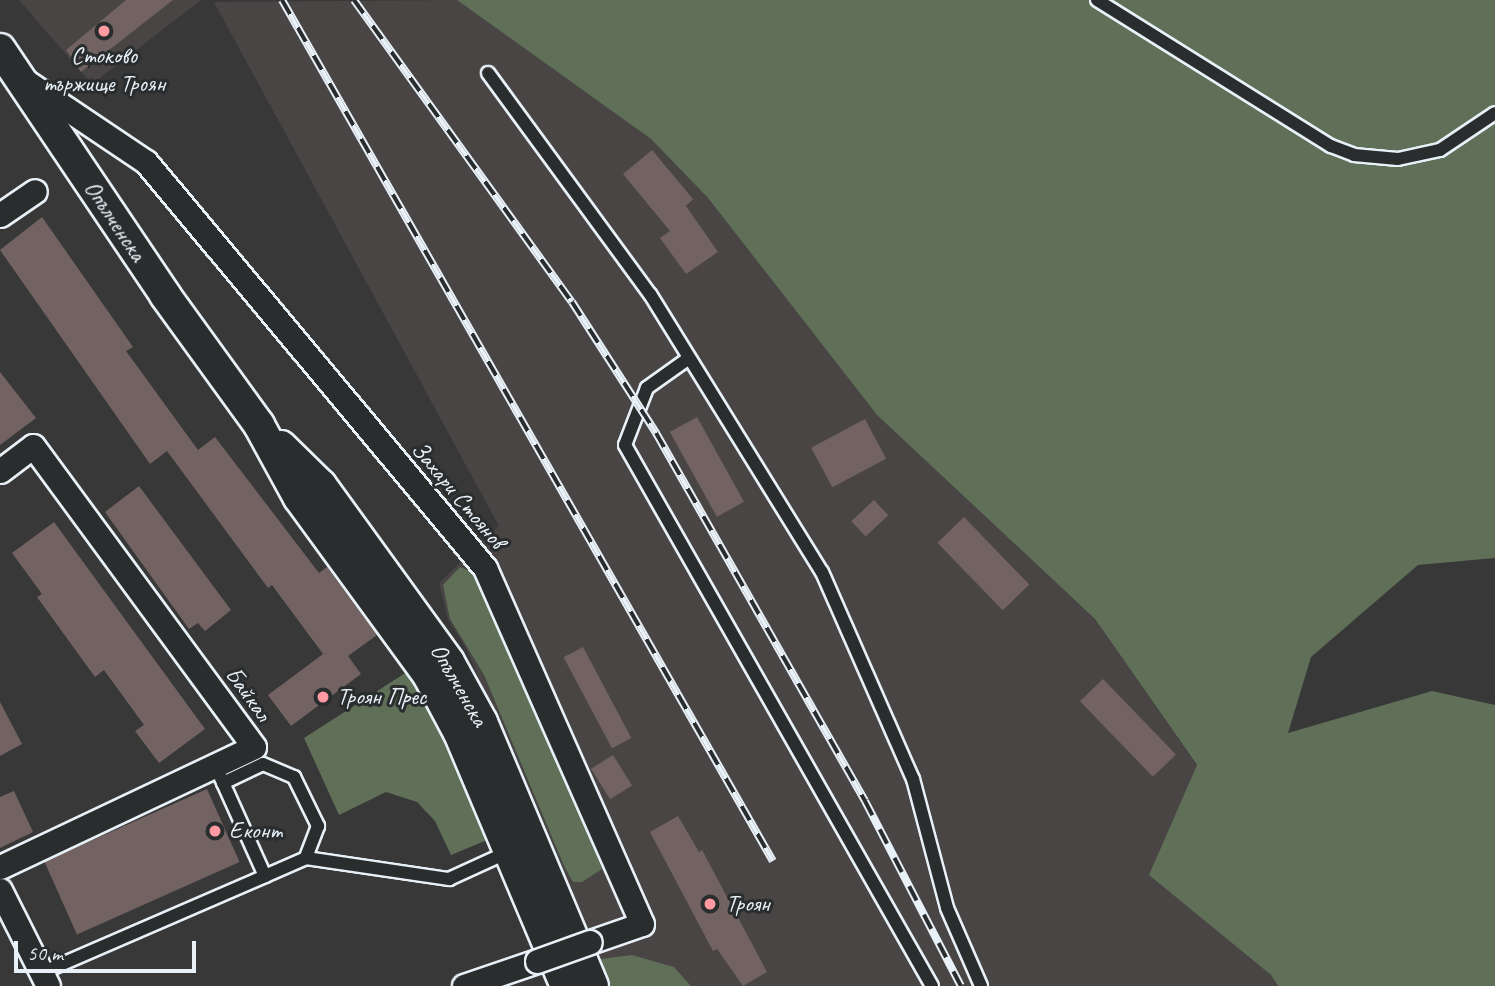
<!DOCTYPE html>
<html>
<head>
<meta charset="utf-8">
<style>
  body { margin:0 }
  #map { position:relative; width:1495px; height:986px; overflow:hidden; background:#383838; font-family:Caveat,sans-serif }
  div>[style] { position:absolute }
  .built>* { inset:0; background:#494545 }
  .green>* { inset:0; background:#5f6f58 }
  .building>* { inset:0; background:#726362; transform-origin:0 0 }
  .roads { filter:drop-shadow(2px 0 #e8f1f8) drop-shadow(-2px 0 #e8f1f8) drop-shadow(0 2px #e8f1f8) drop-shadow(0 -2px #e8f1f8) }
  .service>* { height:12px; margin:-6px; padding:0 6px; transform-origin:6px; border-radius:6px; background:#2a2d2e }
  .minor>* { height:23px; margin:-11.5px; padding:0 11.5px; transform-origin:11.5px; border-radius:11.5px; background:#2a2d2e }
  .tertiary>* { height:30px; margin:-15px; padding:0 15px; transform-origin:15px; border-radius:15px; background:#2a2d2e }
  .rail>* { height:8px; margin-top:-4px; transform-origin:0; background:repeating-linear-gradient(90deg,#2a2d2e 0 16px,#e8f1f8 0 32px); box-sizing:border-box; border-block:2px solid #e8f1f8 }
  .bridges { filter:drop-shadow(2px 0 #e8f1f8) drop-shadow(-2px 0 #e8f1f8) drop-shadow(0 2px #e8f1f8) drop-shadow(0 -2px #e8f1f8) }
  .minor-bridge>* { height:23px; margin:-11.5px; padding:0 11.5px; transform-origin:11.5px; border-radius:11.5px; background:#2a2d2e }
  .dots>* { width:19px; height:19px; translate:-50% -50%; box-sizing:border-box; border:4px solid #2a2d2e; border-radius:50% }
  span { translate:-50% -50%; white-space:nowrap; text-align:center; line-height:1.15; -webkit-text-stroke:6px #2a2d2e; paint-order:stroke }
  .poi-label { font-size:24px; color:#e8f1f8 }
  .left { translate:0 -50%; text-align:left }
  .street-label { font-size:24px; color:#e8f1f8 }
  .scale { position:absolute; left:14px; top:941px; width:182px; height:32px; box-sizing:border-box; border:4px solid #e8f1f8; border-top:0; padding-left:9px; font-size:21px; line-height:24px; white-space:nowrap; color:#e8f1f8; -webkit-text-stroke:5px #2a2d2e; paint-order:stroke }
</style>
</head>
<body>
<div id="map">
  <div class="built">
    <div style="clip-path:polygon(19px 0,201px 0,92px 84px)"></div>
    <div style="clip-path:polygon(evenodd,457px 0,651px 139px,708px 198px,877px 415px,1095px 619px,1197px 766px,1150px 875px,1271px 975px,1278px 986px,691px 986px,674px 967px,606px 986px,467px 650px,448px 619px,439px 583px,499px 526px,214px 2px,457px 0,479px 575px,573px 882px,484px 675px,450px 619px,479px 575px)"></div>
  </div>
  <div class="green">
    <div style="clip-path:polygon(457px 0,1495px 0,1495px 558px,1418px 565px,1311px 657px,1288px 733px,1432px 691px,1495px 705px,1495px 986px,1278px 986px,1271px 975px,1149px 875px,1197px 765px,1095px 619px,877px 415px,708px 198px,651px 139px)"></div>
    <div style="clip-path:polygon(460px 567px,479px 575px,512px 641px,602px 869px,582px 882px,573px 882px,565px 868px,484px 675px,450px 619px,443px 585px)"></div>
    <div style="clip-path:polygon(410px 670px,445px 733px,492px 838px,451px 855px,435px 821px,417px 802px,386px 792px,339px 815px,304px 738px)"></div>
    <div style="clip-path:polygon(632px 955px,674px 967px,691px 986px,606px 986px,601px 959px)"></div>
  </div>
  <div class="building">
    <div style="clip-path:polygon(126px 0,173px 0,81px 72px,66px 50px)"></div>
    <div style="clip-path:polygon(652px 150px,693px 199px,686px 206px,718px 252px,686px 274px,660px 238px,670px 231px,623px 174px)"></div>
    <div style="clip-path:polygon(42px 217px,133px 347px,126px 351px,198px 450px,215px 437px,319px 573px,327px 567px,377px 635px,348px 656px,361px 674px,291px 726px,268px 695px,323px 654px,272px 585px,268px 588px,167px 451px,150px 464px,0 250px)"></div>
    <div style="clip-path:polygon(0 372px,36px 418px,0 445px)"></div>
    <div style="left:697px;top:417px;width:97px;height:31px;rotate:61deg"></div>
    <div style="left:865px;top:419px;width:45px;height:61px;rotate:62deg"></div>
    <div style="clip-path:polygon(139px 486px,231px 610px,205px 631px,198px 623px,189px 629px,105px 512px)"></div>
    <div style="left:874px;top:500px;width:21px;height:31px;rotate:47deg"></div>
    <div style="left:964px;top:517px;width:94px;height:37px;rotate:46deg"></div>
    <div style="clip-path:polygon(54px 522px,205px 729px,159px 763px,135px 731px,144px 725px,104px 670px,95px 677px,37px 597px,42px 594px,12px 553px)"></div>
    <div style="left:583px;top:647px;width:103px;height:22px;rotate:62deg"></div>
    <div style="left:1103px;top:679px;width:105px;height:32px;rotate:46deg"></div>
    <div style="clip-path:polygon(0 702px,22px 744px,0 756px)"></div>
    <div style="left:613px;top:755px;width:36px;height:26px;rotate:58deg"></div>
    <div style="left:207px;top:789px;width:80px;height:178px;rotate:66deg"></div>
    <div style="clip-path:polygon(14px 791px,33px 832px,0 848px,0 797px)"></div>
    <div style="clip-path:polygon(678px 816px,699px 852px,702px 850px,767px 972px,743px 986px,717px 949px,713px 951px,650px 832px)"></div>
  </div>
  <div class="roads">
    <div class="service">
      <div style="left:1097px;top:0;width:276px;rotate:32deg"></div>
      <div style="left:1331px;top:146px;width:25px;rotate:21deg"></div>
      <div style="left:1354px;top:155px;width:44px;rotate:5.2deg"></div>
      <div style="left:1398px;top:159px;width:43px;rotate:-12.1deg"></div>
      <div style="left:1440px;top:150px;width:66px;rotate:-33.9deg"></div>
      <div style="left:488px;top:73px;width:274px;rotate:53.8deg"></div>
      <div style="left:650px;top:294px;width:327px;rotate:58.3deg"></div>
      <div style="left:822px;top:572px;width:226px;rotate:66.3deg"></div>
      <div style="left:913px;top:779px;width:133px;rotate:75.2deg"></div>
      <div style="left:947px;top:908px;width:85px;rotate:66.4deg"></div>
      <div style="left:689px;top:358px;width:52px;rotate:144.5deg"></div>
      <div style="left:647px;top:388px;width:61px;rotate:111.1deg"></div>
      <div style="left:625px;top:445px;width:622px;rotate:60.43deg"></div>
      <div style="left:223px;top:783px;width:44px;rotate:-25.4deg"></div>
      <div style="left:263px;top:764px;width:34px;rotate:23deg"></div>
      <div style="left:294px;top:777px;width:55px;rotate:63.9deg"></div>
      <div style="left:318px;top:826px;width:34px;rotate:111deg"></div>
      <div style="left:265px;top:876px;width:45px;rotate:-23.7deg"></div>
      <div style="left:306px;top:858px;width:145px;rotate:8.4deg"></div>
      <div style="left:449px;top:879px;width:65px;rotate:-24.6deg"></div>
      <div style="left:41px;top:973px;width:244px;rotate:-23.4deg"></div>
      <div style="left:265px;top:876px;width:122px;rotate:-114.2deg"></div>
    </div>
    <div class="minor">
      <div style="left:27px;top:82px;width:143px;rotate:33.9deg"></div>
      <div style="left:146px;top:162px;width:529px;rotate:50.14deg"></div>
      <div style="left:485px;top:568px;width:389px;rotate:66.2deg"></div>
      <div style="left:642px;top:924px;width:55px;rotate:160.9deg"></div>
      <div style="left:0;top:215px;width:42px;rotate:-34.4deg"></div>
      <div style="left:0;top:471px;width:41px;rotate:-37.1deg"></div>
      <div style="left:33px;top:446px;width:373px;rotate:53.7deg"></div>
      <div style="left:254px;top:747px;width:281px;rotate:154.7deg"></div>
      <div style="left:0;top:890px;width:107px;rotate:63.4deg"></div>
      <div style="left:464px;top:986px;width:77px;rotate:-18.9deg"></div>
    </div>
    <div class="tertiary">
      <div style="left:0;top:49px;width:296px;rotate:56.1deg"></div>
      <div style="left:165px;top:295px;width:160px;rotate:54.1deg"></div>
      <div style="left:259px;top:425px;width:83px;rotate:61.3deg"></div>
      <div style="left:299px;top:498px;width:219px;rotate:53.9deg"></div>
      <div style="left:428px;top:675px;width:66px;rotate:61.9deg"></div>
      <div style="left:459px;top:733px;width:275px;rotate:67.1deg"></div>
      <div style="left:281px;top:446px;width:56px;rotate:44.3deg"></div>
      <div style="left:321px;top:485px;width:218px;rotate:54.1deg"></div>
      <div style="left:449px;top:662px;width:68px;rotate:61.2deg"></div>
      <div style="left:482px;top:722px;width:286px;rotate:67.2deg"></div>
    </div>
  </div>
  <div class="rail">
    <div style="left:282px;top:0;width:991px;rotate:60.31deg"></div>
    <div style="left:354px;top:0;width:372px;rotate:54.2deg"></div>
    <div style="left:572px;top:302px;width:156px;rotate:57.3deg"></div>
    <div style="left:656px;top:433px;width:423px;rotate:60.4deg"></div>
    <div style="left:865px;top:801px;width:208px;rotate:62.6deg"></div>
  </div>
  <div class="bridges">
    <div class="minor-bridge">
      <div style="left:537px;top:961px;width:56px;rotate:-19.7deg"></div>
    </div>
  </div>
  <div class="dots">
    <div style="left:104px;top:31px;background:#ff9aa2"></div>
    <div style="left:323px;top:697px;background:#ff9aa2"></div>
    <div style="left:215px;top:831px;background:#ff9aa2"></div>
    <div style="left:710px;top:904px;background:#ff9aa2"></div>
  </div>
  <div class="poi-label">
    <span style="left:104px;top:70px">Стоково<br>тържище Троян</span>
    <span class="left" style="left:337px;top:697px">Троян Прес</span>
    <span class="left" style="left:229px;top:831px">Еконт</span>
    <span class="left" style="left:726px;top:904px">Троян</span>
  </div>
  <div class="street-label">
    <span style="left:115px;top:221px;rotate:56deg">Опълченска</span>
    <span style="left:458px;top:495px;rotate:50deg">Захари Стоянов</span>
    <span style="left:459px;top:685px;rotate:60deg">Опълченска</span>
    <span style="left:248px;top:694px;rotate:54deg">Байкал</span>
  </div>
  <div class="scale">50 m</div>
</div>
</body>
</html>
